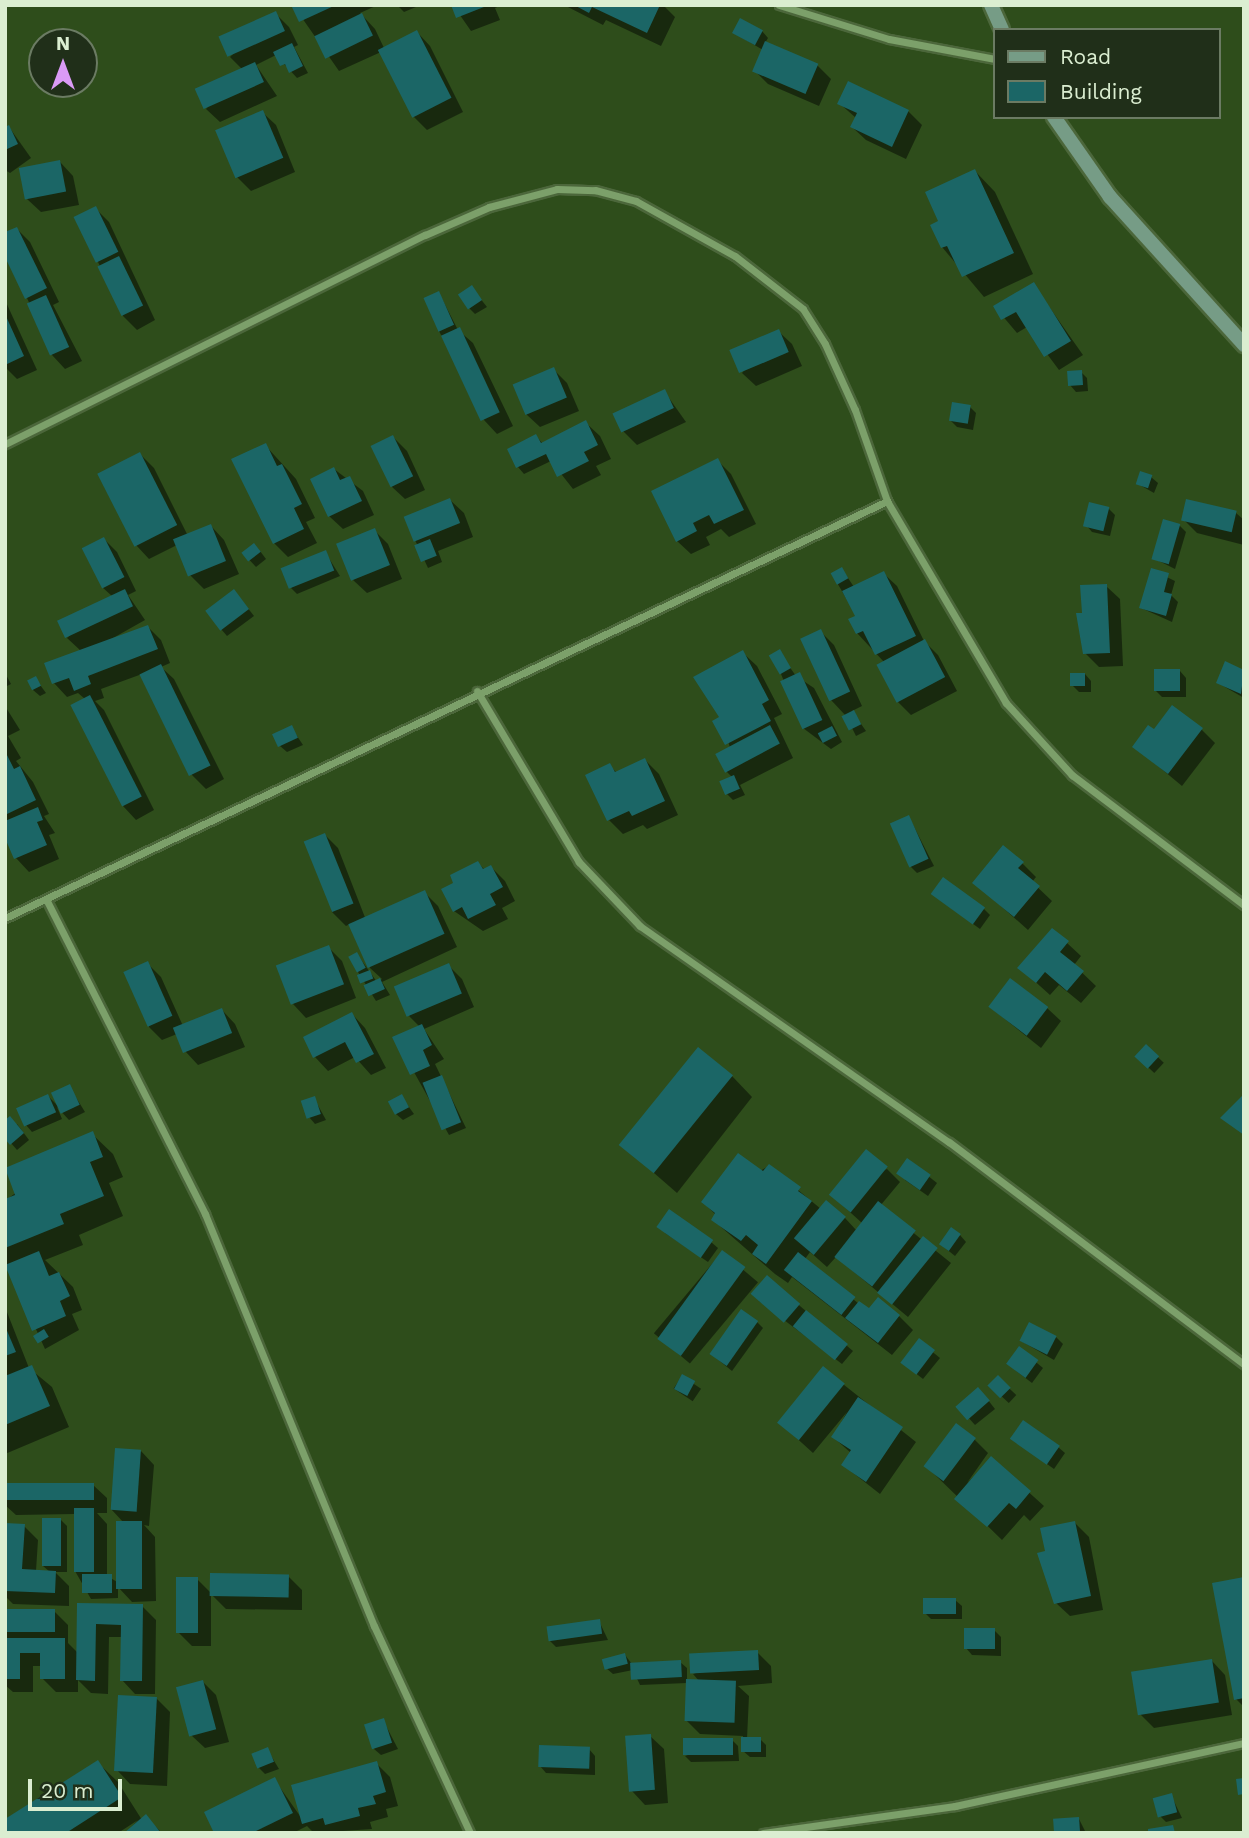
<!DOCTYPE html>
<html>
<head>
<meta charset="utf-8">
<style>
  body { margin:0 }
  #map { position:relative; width:1249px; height:1838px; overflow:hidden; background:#2e4d1b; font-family:"Work Sans",sans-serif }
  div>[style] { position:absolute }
  .shadow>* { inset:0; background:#0007; transform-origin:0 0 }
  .building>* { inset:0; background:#1b6666; transform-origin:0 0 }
  .roads { filter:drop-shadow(2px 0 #4c673b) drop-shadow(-2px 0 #4c673b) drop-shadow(0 2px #4c673b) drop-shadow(0 -2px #4c673b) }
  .street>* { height:7px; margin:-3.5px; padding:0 3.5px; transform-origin:3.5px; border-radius:3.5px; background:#7ca06a }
  .secondary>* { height:14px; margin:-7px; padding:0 7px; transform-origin:7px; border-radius:7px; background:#769c86 }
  span { translate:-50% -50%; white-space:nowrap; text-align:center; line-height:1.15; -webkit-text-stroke:6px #202f19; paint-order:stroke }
  .frame { position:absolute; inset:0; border:7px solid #dbeed1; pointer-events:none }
  .legend { position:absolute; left:993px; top:28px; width:228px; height:91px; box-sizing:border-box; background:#202f19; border:2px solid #6b7b63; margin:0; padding:9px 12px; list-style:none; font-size:21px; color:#dbeed1 }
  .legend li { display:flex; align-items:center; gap:14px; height:35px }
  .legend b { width:35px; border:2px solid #6b7b63 }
  .north { position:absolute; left:28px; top:28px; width:70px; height:70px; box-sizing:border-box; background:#202f19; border:2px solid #6b7b63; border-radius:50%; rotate:0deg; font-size:19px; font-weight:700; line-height:28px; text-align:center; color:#dbeed1 }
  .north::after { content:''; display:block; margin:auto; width:24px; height:32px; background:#da9af6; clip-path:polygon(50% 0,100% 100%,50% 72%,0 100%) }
  .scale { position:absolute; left:28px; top:1779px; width:94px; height:32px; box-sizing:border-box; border:4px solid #dbeed1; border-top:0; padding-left:9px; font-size:21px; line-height:24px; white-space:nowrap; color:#dbeed1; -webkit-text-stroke:5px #202f19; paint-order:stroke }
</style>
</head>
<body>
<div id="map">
  <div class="shadow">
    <div style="clip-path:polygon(293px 5px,378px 5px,360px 13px,375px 29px,384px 48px,417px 32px,430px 46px,463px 112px,427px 130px,413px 116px,381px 52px,339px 71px)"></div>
    <div style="clip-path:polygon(397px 5px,415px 5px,416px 7px,404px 12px)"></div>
    <div style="clip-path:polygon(453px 5px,502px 5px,495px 8px,500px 20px,471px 31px)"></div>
    <div style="clip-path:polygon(564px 5px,663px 5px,675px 17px,661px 46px,606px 20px,603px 25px)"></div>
    <div style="clip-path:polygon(275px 13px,289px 27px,298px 45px,294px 47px,308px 73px,297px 78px,276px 55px,256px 65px,277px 96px,220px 122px,206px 109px,242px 69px,230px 57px)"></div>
    <div style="clip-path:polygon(762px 31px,768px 38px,765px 43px,817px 65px,831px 79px,819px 106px,768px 84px,754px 70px,763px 50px,734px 33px)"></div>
    <div style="clip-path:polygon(839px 103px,908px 111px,922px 125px,906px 159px,866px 140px,852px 127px,856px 118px)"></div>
    <div style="clip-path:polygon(262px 112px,276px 125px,295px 172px,251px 191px,237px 177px)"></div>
    <div style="clip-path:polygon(9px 127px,31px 158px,10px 173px,5px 170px)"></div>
    <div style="clip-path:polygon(60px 162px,73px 176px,79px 205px,41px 212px,27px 199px)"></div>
    <div style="clip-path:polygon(975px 171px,995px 192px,1033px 274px,984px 297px,942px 247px)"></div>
    <div style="clip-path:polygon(95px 208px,109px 222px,155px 320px,137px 330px,123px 316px,98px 262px)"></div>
    <div style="clip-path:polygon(17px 229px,30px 242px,59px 302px,53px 305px,82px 361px,65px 369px,52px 355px,27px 298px)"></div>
    <div style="clip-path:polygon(1033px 284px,1083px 355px,1059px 370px,1027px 327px,1017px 333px,995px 307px)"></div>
    <div style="clip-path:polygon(472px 288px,487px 307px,475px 314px,469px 308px)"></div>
    <div style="clip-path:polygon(439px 293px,458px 330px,473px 343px,513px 426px,497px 434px,484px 420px,439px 331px)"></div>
    <div style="clip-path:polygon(5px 300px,37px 370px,17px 379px,5px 367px)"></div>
    <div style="clip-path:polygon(778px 331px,792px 344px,802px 366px,756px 386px,742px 373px)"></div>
    <div style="clip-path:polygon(553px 369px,567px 383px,579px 411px,540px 427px,526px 414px)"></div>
    <div style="clip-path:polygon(1081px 372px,1087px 378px,1088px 391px,1076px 392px,1070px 385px)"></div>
    <div style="clip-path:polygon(664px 391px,686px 422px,637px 445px,623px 431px)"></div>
    <div style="clip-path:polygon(970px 407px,976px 413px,973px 430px,957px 427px,951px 421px)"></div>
    <div style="clip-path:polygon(586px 423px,600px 436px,611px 459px,596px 466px,601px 475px,573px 489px,551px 461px,524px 474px,518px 467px,536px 436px,543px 444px)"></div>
    <div style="clip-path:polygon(393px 437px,407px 451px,425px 490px,405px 499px,391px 486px)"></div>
    <div style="clip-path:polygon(265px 445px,296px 479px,315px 518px,306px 522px,317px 543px,288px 557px,274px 543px)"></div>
    <div style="clip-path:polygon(140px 454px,154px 468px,188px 536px,211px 526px,224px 540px,239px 574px,204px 589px,190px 575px,177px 545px,149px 559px,136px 545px,100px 474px)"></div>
    <div style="clip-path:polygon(717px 460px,731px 474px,756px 524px,729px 537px,721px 529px,706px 537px,710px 545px,691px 554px,677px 541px)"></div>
    <div style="clip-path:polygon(334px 469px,363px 491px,374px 515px,343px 529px,329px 516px)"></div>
    <div style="clip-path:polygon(1151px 477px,1158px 483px,1154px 493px,1138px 484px)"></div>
    <div style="clip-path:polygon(450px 500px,464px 513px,473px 537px,438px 551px,442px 562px,428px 568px,415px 540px)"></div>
    <div style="clip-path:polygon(1109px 509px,1115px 515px,1110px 536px,1092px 532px,1086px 525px)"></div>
    <div style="clip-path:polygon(1236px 513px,1244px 520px,1244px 545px,1197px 533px,1183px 519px)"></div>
    <div style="clip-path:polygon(1179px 525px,1186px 532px,1175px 569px,1153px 558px)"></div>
    <div style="clip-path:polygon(374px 530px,388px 544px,402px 579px,367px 593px,353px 580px)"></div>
    <div style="clip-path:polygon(104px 539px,117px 552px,136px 591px,128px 595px,145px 620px,106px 642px,148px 627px,161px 640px,170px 663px,161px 667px,174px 679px,224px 779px,206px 789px,192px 775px,142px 674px,101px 689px,104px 698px,95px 701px,104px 710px,154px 810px,136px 820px,123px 806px,85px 699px,78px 693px,67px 697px,54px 683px,81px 651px,67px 638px,113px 597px,102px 587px)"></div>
    <div style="clip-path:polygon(260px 551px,266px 559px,256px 567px,244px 554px)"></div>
    <div style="clip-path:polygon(325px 552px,340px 576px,297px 594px,291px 588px)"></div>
    <div style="clip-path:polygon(842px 569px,854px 587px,883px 573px,897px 586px,924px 641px,938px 655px,957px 691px,911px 715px,897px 701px,884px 662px,857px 633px,857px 617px,832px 574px)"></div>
    <div style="clip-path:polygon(1152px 570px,1175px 581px,1171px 595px,1178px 602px,1172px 622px,1141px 608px)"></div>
    <div style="clip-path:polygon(1106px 586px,1120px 599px,1123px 666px,1099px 667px,1085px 653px,1083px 614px)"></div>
    <div style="clip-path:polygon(240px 598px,254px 616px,227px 636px,221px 629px)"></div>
    <div style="clip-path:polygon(820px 631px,834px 645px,862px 706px,852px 711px,866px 731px,856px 736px,846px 716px,831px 700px)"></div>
    <div style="clip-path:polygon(779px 652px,796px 676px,814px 688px,842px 742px,831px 749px,803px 728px,781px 674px)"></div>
    <div style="clip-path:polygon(743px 653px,757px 666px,782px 714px,774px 718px,793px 758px,740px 785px,745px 795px,733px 800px,727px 794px,732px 777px,726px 771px,730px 748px,722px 718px)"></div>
    <div style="clip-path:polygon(1180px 671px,1186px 678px,1186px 697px,1162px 697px,1155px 690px)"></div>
    <div style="clip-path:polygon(1244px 672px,1244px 698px,1218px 683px)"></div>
    <div style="clip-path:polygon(5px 673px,11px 684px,5px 687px)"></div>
    <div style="clip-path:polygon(1085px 674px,1091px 681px,1091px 692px,1079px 692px,1072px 685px)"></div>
    <div style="clip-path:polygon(35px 678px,46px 693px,40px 696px,33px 690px)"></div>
    <div style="clip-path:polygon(5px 706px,20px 730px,8px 736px,21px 758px,16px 761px,33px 782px,49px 814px,44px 816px,55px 833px,49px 835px,59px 859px,29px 872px,16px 858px,5px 834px)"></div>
    <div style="clip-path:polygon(291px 727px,303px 745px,287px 752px,280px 746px)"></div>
    <div style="clip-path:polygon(1201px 729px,1215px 743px,1182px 786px,1134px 746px,1154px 732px)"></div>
    <div style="clip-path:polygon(645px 760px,659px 774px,678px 815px,647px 829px,643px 825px,623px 834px,609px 820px,609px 765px,617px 773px)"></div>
    <div style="clip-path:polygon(909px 817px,934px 866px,917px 873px,911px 867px)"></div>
    <div style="clip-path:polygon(325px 835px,338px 848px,366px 920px,425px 893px,438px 906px,457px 947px,382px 982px,390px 995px,376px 1001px,358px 972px,357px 954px,377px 982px,382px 979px,370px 968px,350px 924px,346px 926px,332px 912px)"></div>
    <div style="clip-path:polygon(478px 863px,485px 870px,491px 867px,505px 881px,515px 901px,502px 908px,508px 919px,483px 931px,454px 911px,456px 884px)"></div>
    <div style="clip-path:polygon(1022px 863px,1036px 877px,1032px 882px,1052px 901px,1028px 930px,975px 883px)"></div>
    <div style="clip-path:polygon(940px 900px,984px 909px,990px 915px,980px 929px)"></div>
    <div style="clip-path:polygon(1067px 943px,1081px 956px,1074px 965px,1096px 986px,1081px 1003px,1059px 985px,1050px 995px,1020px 968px)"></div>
    <div style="clip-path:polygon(328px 947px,342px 961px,356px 998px,306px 1018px,293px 1004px)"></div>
    <div style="clip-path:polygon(147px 963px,161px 977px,183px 1026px,222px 1010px,235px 1024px,245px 1047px,198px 1065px,185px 1051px,177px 1034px,162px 1040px,149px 1027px)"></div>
    <div style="clip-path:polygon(449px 966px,462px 979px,474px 1007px,424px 1029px,444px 1059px,435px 1064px,466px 1128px,449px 1135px,395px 1038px,420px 1027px,409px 1016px)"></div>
    <div style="clip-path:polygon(990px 1007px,1047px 1008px,1061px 1021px,1041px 1048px)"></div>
    <div style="clip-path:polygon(352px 1014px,365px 1028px,386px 1068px,371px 1075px,355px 1057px,328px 1071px,315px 1057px)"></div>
    <div style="left:1147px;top:1047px;width:23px;height:14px;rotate:43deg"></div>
    <div style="clip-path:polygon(732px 1076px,752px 1097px,677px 1193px,623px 1146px)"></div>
    <div style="clip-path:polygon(69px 1086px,85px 1112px,69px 1120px,57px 1107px,62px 1119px,32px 1132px,26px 1125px,48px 1096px,59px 1107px)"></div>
    <div style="clip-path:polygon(401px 1096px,414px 1114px,403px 1120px,396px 1114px)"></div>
    <div style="clip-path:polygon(314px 1098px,326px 1120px,315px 1124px,309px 1117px)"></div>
    <div style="clip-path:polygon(17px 1124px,29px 1140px,17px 1150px,11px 1143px)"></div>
    <div style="clip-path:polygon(92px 1134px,113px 1154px,123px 1177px,109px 1183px,123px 1216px,79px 1235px,83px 1245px,45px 1260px,73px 1287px,82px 1310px,72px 1314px,79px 1330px,45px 1349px,5px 1261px,5px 1201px)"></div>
    <div style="clip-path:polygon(908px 1160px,937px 1183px,928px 1196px,905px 1180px)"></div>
    <div style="clip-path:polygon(769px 1166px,821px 1209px,845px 1218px,857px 1231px,862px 1223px,830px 1194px,887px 1169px,900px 1182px,880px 1206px,951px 1263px,908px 1317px,836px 1257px,827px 1267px,810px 1252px,805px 1259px,859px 1304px,869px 1311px,899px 1316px,913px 1330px,892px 1355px,792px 1277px,788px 1283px,775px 1274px,713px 1220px,716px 1215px,703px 1202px)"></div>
    <div style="clip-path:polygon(665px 1233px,711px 1242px,718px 1248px,708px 1262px)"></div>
    <div style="clip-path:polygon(960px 1235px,966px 1242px,955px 1256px,940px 1244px)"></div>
    <div style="left:722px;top:1252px;width:47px;height:106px;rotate:40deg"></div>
    <div style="clip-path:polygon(767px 1278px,853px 1351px,842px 1364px,759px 1301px)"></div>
    <div style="clip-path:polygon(5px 1307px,29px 1368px,52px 1387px,69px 1427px,5px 1454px,5px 1378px,10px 1376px,5px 1374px)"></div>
    <div style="clip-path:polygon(757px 1322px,763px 1328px,732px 1371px,711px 1354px)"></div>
    <div style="clip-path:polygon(1056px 1337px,1063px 1344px,1054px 1360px,1021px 1341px)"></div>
    <div style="clip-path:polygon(919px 1341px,940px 1358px,923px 1379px,909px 1368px)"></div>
    <div style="clip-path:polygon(1020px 1349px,1043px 1368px,1032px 1383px,1015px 1370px)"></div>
    <div style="clip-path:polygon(824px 1369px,916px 1442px,880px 1494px,843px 1465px,851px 1453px,833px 1437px,847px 1412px,813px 1453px,780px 1423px)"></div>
    <div style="left:682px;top:1376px;width:23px;height:15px;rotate:34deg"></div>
    <div style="left:998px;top:1378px;width:25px;height:11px;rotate:43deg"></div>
    <div style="clip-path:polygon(984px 1395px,995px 1409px,975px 1425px,958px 1406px)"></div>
    <div style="clip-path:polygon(974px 1439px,988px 1453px,967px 1483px,992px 1459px,1044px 1506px,1030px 1521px,1024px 1515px,1002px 1540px,927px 1467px)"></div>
    <div style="clip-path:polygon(1012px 1439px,1058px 1447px,1065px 1453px,1054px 1469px)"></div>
    <div style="clip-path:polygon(141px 1451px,154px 1465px,149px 1526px,144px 1525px,155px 1537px,156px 1601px,132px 1602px,118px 1587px,118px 1598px,91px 1599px,75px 1571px,75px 1514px,16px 1515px,5px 1505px,5px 1487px,93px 1485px,107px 1498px,107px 1513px,97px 1513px,107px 1524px,107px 1576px,119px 1583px,124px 1523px,111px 1509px)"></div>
    <div style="clip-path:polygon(61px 1520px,67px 1526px,67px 1572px,55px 1572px,69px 1586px,69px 1606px,13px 1604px,5px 1596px,5px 1525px,24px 1526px,38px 1540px,36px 1571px,50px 1572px,43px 1566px)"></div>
    <div style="clip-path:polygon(1075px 1523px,1089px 1537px,1103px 1610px,1070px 1616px,1056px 1603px,1047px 1552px)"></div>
    <div style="clip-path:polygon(288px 1576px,302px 1590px,302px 1610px,226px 1609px,211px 1594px,211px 1646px,192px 1646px,178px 1632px,197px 1579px,212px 1594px)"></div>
    <div style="clip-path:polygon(1244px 1579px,1244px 1707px,1236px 1699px)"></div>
    <div style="clip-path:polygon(955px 1600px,962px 1606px,962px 1619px,931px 1619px,925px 1613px)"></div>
    <div style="clip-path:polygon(79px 1605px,142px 1606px,156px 1620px,155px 1694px,135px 1694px,122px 1680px,122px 1637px,109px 1637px,108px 1694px,91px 1693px,78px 1680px,78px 1692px,56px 1692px,42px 1678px,42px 1666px,33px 1666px,33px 1692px,13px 1692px,5px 1685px,5px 1612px,54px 1611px,68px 1625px,68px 1643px,78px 1653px)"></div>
    <div style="clip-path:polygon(599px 1621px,608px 1640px,556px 1647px,550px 1641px)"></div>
    <div style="clip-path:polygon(994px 1630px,1001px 1637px,1001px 1656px,972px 1655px,966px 1648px)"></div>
    <div style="clip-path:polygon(757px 1652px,771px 1666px,772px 1683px,738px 1686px,749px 1696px,747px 1739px,760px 1739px,766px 1745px,766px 1757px,750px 1757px,743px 1751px,743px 1736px,700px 1734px,686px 1720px,687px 1683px,640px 1685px,633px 1670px,613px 1674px,606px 1668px,625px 1655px,632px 1664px,680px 1662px,687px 1668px,687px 1681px,699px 1681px,693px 1674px)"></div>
    <div style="clip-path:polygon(1212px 1661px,1225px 1675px,1232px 1715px,1154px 1728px,1140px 1714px)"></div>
    <div style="clip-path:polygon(203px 1682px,216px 1695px,229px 1742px,205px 1748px,191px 1735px)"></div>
    <div style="clip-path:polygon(156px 1698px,170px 1712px,167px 1786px,130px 1784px,117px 1770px)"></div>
    <div style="clip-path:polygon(383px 1720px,398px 1749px,381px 1755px,374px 1749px)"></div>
    <div style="clip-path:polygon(650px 1736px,664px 1749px,668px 1803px,645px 1805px,632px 1791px)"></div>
    <div style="clip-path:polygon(732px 1740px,738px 1746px,739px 1761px,691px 1762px,685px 1756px)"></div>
    <div style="clip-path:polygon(267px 1749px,279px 1769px,265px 1774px,259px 1768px)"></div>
    <div style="clip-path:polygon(589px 1749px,595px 1756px,595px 1775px,546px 1773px,540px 1766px)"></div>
    <div style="clip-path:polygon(97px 1762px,118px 1782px,142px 1820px,146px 1817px,162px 1833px,126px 1833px,138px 1820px,118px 1833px,8px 1833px)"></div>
    <div style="clip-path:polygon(376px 1763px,390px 1777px,398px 1806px,386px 1809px,388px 1817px,370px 1822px,372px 1829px,314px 1833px,307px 1826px,293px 1833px,216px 1833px,274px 1779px,300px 1816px)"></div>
    <div style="clip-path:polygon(1171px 1795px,1182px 1818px,1166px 1822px,1159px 1815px)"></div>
    <div style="clip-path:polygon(1079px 1819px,1086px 1833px,1056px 1833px)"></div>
  </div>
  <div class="building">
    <div style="clip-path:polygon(291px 5px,336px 5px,299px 22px)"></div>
    <div style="clip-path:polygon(451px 5px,489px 5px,456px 18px)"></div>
    <div style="clip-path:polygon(574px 5px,660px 5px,647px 33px,592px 7px,589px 13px)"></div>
    <div style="left:276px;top:11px;width:22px;height:63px;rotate:66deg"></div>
    <div style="left:362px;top:13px;width:25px;height:53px;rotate:64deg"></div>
    <div style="left:740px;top:18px;width:26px;height:17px;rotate:28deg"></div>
    <div style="left:417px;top:30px;width:76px;height:44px;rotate:63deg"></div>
    <div style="left:765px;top:41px;width:58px;height:33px;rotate:23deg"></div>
    <div style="clip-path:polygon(292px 43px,303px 66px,289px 73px,285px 64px,280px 66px,273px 52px)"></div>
    <div style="left:255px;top:62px;width:22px;height:66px;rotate:66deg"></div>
    <div style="clip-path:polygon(848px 81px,909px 110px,892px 147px,850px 127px,857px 113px,837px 104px)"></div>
    <div style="left:263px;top:110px;width:52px;height:52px;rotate:67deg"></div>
    <div style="clip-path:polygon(9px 125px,18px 144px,5px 150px,5px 127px)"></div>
    <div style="left:60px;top:160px;width:32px;height:42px;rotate:79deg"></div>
    <div style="clip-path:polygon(975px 169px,1014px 253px,962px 277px,947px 246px,941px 248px,930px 225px,938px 221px,925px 192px)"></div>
    <div style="left:96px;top:206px;width:51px;height:25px;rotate:64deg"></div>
    <div style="clip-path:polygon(17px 227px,47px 288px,25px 299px,5px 257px,5px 232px)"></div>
    <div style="left:119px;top:256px;width:55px;height:24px;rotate:64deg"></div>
    <div style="clip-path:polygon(1034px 282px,1071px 341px,1044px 357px,1016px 312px,1001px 320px,993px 306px)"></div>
    <div style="left:472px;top:285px;width:18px;height:17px;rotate:56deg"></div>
    <div style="left:439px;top:291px;width:37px;height:17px;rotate:66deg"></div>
    <div style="left:46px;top:295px;width:57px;height:21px;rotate:66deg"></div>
    <div style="clip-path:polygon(5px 314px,24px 356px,5px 365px)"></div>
    <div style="left:460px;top:327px;width:94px;height:21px;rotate:65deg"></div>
    <div style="left:779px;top:329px;width:25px;height:54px;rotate:67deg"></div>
    <div style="left:554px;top:367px;width:33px;height:45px;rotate:67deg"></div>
    <div style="left:1082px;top:370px;width:15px;height:15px;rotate:86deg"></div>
    <div style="left:665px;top:389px;width:21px;height:58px;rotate:65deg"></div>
    <div style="left:952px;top:402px;width:19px;height:19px;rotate:9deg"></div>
    <div style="clip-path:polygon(586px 420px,598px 445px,584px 452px,589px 461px,557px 477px,546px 454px,516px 468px,507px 449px,536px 434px,541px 443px)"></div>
    <div style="left:393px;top:435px;width:46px;height:25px;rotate:64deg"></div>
    <div style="clip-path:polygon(266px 443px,277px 466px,282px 464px,302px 504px,294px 508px,304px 529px,273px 544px,231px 459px)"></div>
    <div style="left:140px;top:452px;width:82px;height:48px;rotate:63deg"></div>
    <div style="clip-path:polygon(718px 458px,744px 510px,714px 524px,709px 515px,693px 523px,697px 531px,676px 542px,651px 491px)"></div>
    <div style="clip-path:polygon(334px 467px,340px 480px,350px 476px,362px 501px,328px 517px,310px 479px)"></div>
    <div style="left:1140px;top:471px;width:13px;height:14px;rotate:18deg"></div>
    <div style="left:450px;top:498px;width:27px;height:50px;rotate:68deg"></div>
    <div style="left:1186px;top:499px;width:52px;height:22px;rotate:13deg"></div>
    <div style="left:1089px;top:502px;width:21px;height:25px;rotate:14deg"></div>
    <div style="left:1163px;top:519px;width:18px;height:42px;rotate:16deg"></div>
    <div style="left:211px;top:524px;width:40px;height:41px;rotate:68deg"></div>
    <div style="left:375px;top:528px;width:40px;height:42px;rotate:68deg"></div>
    <div style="left:104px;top:537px;width:45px;height:25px;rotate:63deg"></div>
    <div style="left:430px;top:539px;width:18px;height:17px;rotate:68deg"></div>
    <div style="left:254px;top:543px;width:11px;height:16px;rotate:52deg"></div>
    <div style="left:326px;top:550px;width:22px;height:49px;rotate:68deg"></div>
    <div style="left:842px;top:567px;width:13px;height:13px;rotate:61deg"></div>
    <div style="clip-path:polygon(1151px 568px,1169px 573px,1164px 592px,1172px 594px,1166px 616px,1139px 608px)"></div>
    <div style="clip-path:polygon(884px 571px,916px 636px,875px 655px,863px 631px,856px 634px,848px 619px,855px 616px,842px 591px)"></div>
    <div style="clip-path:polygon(1107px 584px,1110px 653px,1083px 654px,1076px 613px,1082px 613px,1080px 585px)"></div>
    <div style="left:125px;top:589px;width:19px;height:75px;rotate:65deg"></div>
    <div style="left:234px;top:589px;width:25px;height:36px;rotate:53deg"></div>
    <div style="clip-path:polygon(148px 625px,158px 649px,88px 676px,91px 684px,74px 691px,69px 678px,52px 684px,44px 663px)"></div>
    <div style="left:821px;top:629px;width:69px;height:23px;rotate:65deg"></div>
    <div style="left:925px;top:639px;width:43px;height:55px;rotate:62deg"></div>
    <div style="left:780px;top:649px;width:22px;height:13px;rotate:60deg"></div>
    <div style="clip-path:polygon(743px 650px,769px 700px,762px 704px,771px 721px,725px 745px,712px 721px,719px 717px,693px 677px)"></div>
    <div style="clip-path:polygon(1225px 661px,1244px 670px,1241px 694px,1216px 683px)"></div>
    <div style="left:161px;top:664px;width:113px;height:24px;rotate:64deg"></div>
    <div style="left:1154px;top:669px;width:26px;height:22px"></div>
    <div style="left:800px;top:672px;width:53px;height:22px;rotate:65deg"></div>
    <div style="left:1070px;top:673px;width:15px;height:13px"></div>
    <div style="left:36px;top:676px;width:11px;height:10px;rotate:63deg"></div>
    <div style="left:90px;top:695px;width:114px;height:22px;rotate:63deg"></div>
    <div style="clip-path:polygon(1172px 705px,1203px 728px,1168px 774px,1132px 747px,1148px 725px,1154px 729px)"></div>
    <div style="left:854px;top:710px;width:16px;height:14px;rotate:63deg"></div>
    <div style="left:292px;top:725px;width:14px;height:22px;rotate:65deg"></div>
    <div style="left:770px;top:725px;width:21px;height:62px;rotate:62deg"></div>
    <div style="left:832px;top:726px;width:11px;height:16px;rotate:63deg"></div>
    <div style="clip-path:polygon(5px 751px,14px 769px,20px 766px,36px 800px,5px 815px)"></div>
    <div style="clip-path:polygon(645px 758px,665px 801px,632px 816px,629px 811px,607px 821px,585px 775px,610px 763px,615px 772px)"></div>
    <div style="left:734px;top:775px;width:15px;height:16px;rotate:67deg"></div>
    <div style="clip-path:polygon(38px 807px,43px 820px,37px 822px,47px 845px,14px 859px,5px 838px,5px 821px)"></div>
    <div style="left:909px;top:815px;width:48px;height:21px;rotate:66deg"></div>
    <div style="left:325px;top:833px;width:76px;height:23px;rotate:68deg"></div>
    <div style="clip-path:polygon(1003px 845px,1024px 862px,1018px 868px,1040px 886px,1014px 917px,972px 883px)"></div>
    <div style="clip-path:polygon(478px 861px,483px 869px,491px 865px,503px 887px,490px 894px,496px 905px,468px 919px,462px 907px,453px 912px,441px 889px,453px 883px,450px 875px)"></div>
    <div style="left:943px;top:877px;width:52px;height:21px;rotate:36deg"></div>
    <div style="left:425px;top:890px;width:48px;height:84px;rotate:66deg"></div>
    <div style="clip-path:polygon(1052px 928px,1069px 941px,1060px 952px,1084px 971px,1067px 991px,1045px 972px,1036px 983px,1017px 968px)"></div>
    <div style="left:329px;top:945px;width:42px;height:57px;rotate:69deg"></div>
    <div style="left:357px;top:952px;width:18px;height:10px;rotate:61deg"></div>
    <div style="left:148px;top:961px;width:60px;height:27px;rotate:66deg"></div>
    <div style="left:449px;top:963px;width:33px;height:60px;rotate:67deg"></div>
    <div style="left:370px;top:970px;width:9px;height:14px;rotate:69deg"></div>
    <div style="left:380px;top:978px;width:12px;height:18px;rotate:66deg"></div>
    <div style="left:1010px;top:978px;width:48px;height:36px;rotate:37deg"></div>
    <div style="left:222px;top:1008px;width:27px;height:53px;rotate:68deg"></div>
    <div style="clip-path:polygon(352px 1012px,374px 1054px,356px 1063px,345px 1042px,313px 1058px,303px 1037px)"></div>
    <div style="clip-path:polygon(422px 1024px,432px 1045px,423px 1050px,430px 1066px,410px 1075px,392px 1037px)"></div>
    <div style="left:1146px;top:1044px;width:18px;height:17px;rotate:43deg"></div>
    <div style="left:698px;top:1047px;width:45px;height:126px;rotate:39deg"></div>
    <div style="left:442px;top:1075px;width:51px;height:21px;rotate:68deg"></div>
    <div style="left:70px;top:1084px;width:23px;height:21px;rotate:65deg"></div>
    <div style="left:48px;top:1094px;width:20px;height:35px;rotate:66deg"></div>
    <div style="left:402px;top:1094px;width:15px;height:16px;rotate:62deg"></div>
    <div style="clip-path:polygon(1244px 1094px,1244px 1135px,1220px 1118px)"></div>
    <div style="left:315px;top:1096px;width:19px;height:15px;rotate:72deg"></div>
    <div style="clip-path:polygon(10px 1116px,24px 1133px,10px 1145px,5px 1139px,5px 1120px)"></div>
    <div style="clip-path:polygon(93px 1131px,103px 1157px,90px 1162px,104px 1196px,60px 1214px,64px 1224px,5px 1248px,5px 1199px,15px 1195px,5px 1168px)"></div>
    <div style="left:866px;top:1149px;width:28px;height:59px;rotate:39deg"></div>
    <div style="clip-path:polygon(738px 1153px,763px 1171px,769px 1164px,801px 1187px,798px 1191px,812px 1201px,766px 1264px,752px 1254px,758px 1245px,746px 1235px,741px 1241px,711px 1220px,715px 1213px,701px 1202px)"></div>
    <div style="left:907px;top:1158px;width:29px;height:19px;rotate:35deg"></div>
    <div style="left:826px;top:1200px;width:26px;height:50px;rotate:40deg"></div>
    <div style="left:878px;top:1201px;width:48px;height:71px;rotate:38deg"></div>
    <div style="left:669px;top:1209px;width:54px;height:22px;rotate:35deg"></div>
    <div style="left:951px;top:1227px;width:12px;height:21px;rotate:35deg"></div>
    <div style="left:923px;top:1236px;width:19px;height:73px;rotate:39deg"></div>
    <div style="left:722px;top:1250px;width:29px;height:110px;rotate:36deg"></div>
    <div style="clip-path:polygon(39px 1251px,49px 1276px,59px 1272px,70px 1296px,60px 1301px,66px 1316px,32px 1331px,5px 1265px)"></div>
    <div style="left:798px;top:1252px;width:73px;height:23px;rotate:38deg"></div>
    <div style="left:767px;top:1275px;width:44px;height:25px;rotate:41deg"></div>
    <div style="clip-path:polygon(878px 1297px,900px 1315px,878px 1343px,845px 1318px,859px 1301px,869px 1308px)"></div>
    <div style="left:741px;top:1309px;width:21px;height:55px;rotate:35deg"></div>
    <div style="left:806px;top:1310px;width:54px;height:21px;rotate:39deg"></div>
    <div style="left:1029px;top:1322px;width:31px;height:21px;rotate:27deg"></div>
    <div style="clip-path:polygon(5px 1326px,16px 1352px,5px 1356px)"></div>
    <div style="left:44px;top:1329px;width:9px;height:13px;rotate:58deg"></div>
    <div style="left:919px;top:1338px;width:20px;height:31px;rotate:37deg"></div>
    <div style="left:1019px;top:1346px;width:24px;height:22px;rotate:36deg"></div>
    <div style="clip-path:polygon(32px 1365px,50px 1406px,5px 1425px,5px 1376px)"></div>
    <div style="left:823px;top:1366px;width:28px;height:73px;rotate:39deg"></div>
    <div style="left:682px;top:1374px;width:15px;height:17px;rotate:28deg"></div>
    <div style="left:998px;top:1375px;width:18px;height:15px;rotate:45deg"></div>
    <div style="left:978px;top:1387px;width:18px;height:30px;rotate:49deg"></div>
    <div style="clip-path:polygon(858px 1397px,903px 1427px,866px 1482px,841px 1465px,851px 1450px,831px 1437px)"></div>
    <div style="left:1023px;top:1420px;width:45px;height:23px;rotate:35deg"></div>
    <div style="left:956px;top:1423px;width:25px;height:54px;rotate:37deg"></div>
    <div style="left:115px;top:1448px;width:26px;height:62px;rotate:4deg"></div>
    <div style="clip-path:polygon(991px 1456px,1031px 1491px,1016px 1509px,1009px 1503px,987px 1527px,954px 1499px)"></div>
    <div style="left:94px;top:1483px;width:17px;height:89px;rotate:90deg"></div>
    <div style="left:74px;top:1508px;width:20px;height:64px"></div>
    <div style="left:61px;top:1518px;width:48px;height:19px;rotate:90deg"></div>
    <div style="left:116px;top:1521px;width:26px;height:68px"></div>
    <div style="clip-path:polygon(1075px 1521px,1091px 1596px,1054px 1604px,1037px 1553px,1045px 1551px,1040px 1528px)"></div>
    <div style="clip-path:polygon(5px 1523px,25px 1524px,22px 1569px,56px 1571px,55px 1593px,5px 1591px)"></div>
    <div style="left:210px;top:1573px;width:79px;height:23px;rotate:1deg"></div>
    <div style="left:82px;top:1574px;width:30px;height:19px"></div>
    <div style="left:176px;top:1577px;width:22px;height:56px"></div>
    <div style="clip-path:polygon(1244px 1577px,1244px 1698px,1234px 1700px,1212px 1583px)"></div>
    <div style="left:923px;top:1598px;width:33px;height:16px"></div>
    <div style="clip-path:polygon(77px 1603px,143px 1604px,142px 1681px,120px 1681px,121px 1625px,96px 1624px,95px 1681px,76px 1680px)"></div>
    <div style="left:55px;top:1609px;width:23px;height:50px;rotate:90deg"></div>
    <div style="left:600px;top:1619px;width:15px;height:54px;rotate:82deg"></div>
    <div style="left:964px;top:1628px;width:31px;height:21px"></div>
    <div style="clip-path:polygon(5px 1638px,65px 1638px,65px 1679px,40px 1679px,40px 1653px,20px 1653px,20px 1679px,5px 1679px)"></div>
    <div style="left:758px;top:1650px;width:20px;height:69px;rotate:87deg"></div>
    <div style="left:625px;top:1653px;width:11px;height:24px;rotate:75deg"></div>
    <div style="left:1212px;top:1659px;width:44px;height:82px;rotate:81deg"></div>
    <div style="left:681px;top:1660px;width:17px;height:51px;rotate:87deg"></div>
    <div style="left:686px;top:1679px;width:50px;height:42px;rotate:2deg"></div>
    <div style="left:203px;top:1680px;width:51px;height:28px;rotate:75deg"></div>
    <div style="left:118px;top:1695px;width:39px;height:76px;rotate:3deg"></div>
    <div style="left:384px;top:1718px;width:26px;height:21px;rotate:72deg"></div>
    <div style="left:651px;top:1734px;width:56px;height:26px;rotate:86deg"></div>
    <div style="left:741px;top:1737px;width:20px;height:15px"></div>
    <div style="left:733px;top:1738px;width:17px;height:50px;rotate:90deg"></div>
    <div style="left:539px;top:1745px;width:51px;height:22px;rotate:2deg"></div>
    <div style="left:268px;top:1747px;width:16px;height:18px;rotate:68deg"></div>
    <div style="clip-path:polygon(98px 1760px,122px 1797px,66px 1833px,5px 1833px,5px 1819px)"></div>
    <div style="clip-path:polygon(377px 1761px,386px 1792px,373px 1796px,376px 1804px,358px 1808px,360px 1816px,325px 1825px,323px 1818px,302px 1824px,291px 1785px)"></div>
    <div style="clip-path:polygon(275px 1777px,293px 1813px,252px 1833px,214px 1833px,204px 1812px)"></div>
    <div style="clip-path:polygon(1244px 1778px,1244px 1794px,1238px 1795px,1236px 1779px)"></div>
    <div style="left:1172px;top:1793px;width:20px;height:20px;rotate:75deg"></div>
    <div style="clip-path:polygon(146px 1814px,161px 1833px,124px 1833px)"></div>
    <div style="left:1079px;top:1817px;width:16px;height:26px;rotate:86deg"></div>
    <div style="clip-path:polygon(1173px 1825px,1175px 1833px,1148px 1833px,1148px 1829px)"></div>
  </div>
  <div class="roads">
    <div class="street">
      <div style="left:779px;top:5px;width:115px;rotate:17.2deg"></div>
      <div style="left:889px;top:39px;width:108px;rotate:10.7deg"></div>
      <div style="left:5px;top:444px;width:469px;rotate:-26.5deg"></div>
      <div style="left:425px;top:235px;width:70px;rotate:-23.6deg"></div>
      <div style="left:489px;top:207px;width:70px;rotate:-14.8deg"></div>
      <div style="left:557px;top:189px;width:38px;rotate:2deg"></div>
      <div style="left:595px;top:190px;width:42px;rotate:15deg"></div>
      <div style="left:636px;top:201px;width:113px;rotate:29.1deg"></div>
      <div style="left:735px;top:256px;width:86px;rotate:37.9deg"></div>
      <div style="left:803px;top:309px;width:41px;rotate:57.8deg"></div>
      <div style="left:825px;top:344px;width:72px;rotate:65.6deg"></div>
      <div style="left:855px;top:410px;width:96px;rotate:70.6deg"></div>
      <div style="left:887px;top:501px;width:234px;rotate:59.5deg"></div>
      <div style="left:1006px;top:703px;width:98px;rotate:47.5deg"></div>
      <div style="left:1072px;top:775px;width:216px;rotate:37.1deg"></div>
      <div style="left:477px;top:691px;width:199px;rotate:59.2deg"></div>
      <div style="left:579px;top:862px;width:88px;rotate:46.4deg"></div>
      <div style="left:640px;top:926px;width:377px;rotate:35deg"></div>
      <div style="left:949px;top:1142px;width:369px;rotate:37deg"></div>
      <div style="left:46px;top:899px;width:353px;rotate:63.2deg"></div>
      <div style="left:205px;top:1214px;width:445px;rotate:67.7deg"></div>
      <div style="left:374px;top:1626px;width:228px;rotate:65.1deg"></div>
      <div style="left:5px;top:918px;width:976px;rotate:-25.3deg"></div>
      <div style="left:763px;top:1833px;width:194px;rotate:-8deg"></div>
      <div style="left:955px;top:1806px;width:296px;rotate:-12.3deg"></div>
    </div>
    <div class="secondary">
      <div style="left:991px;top:5px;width:27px;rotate:66deg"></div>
      <div style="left:1054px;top:117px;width:98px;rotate:55deg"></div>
      <div style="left:1110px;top:197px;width:200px;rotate:47.8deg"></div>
    </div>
  </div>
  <div class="frame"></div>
  <ul class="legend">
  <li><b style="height:9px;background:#769c86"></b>Road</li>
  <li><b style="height:19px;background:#1b6666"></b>Building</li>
  </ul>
  <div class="north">N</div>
  <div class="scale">20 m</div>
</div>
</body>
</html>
